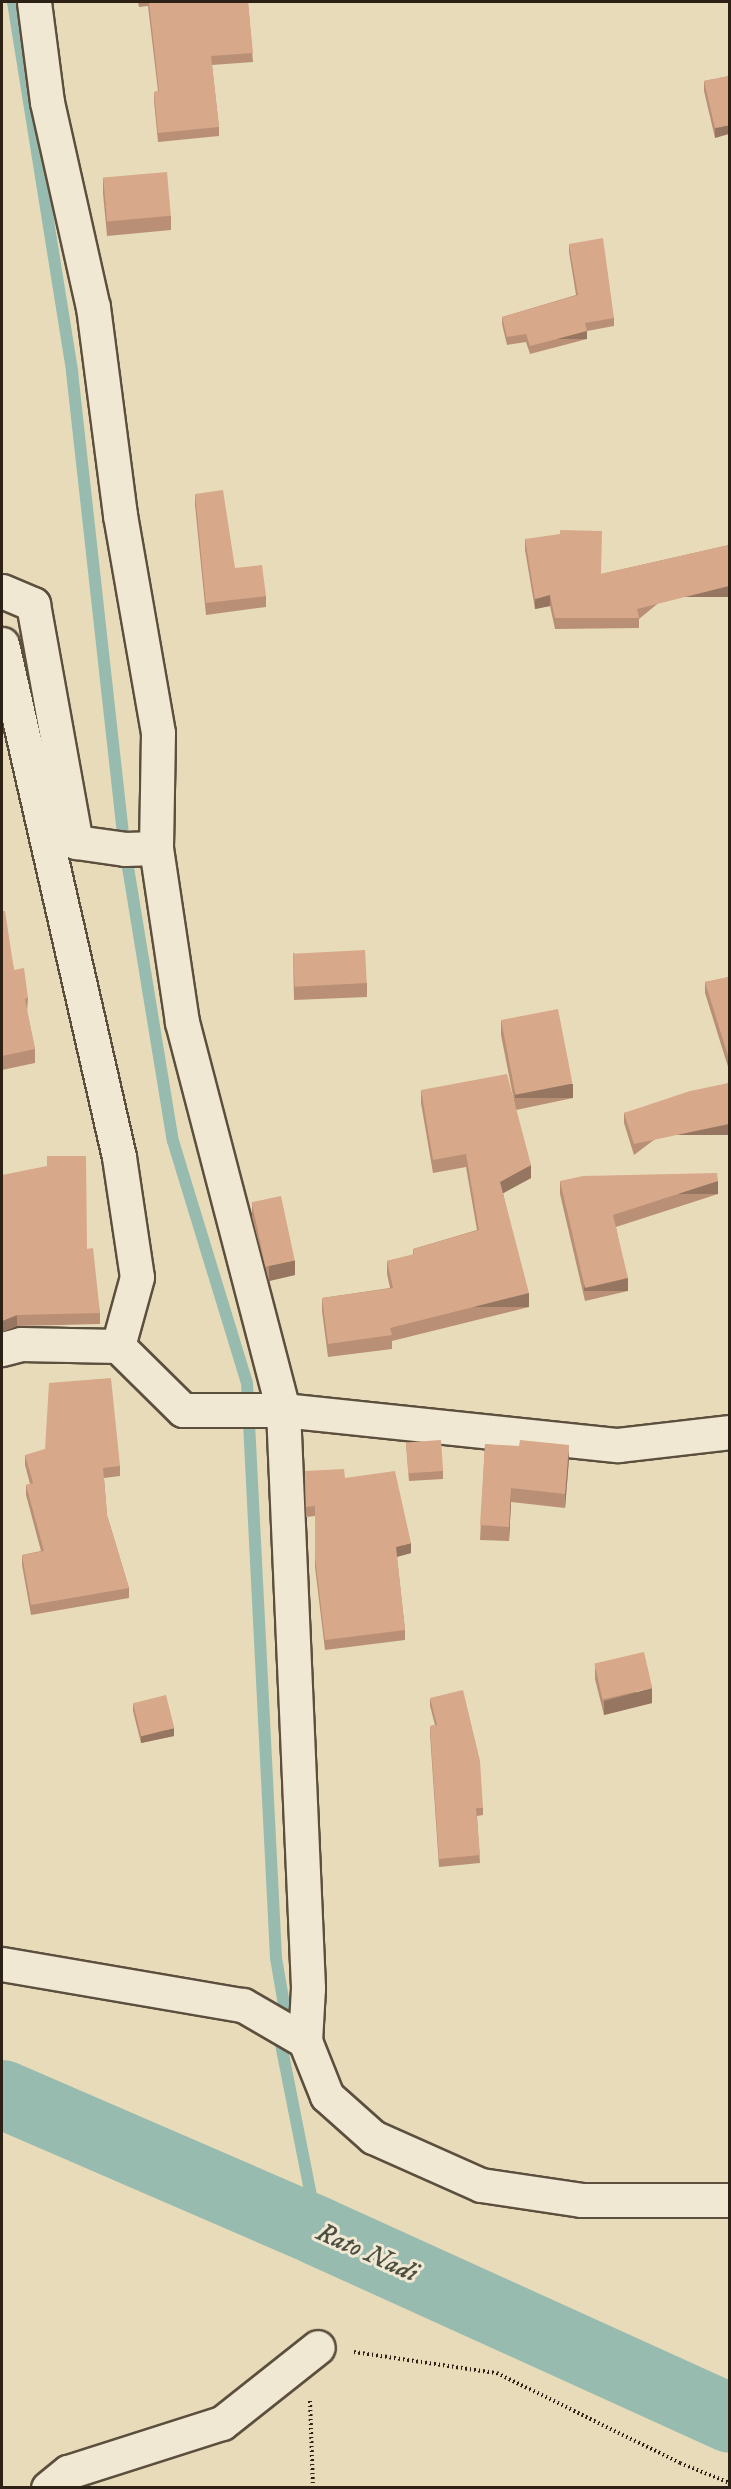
<!DOCTYPE html>
<html>
<head>
<meta charset="utf-8">
<style>
  body { margin:0 }
  #map { position:relative; width:731px; height:2489px; overflow:hidden; background:#e8dbba; font-family:"IM FELL DW Pica",serif }
  div>[style] { position:absolute }
  .stream>* { height:12px; margin:-6px; padding:0 6px; transform-origin:6px; border-radius:6px; background:#97bbaf }
  .river>* { height:69px; margin:-34.5px; padding:0 34.5px; transform-origin:34.5px; border-radius:34.5px; background:#97bbaf }
  .path>* { height:4px; margin-top:-2px; transform-origin:0; background:repeating-linear-gradient(90deg,#2d2014 0 1.5px,transparent 0 4.5px) }
  .roads { filter:drop-shadow(2px 0 #5c4f3e) drop-shadow(-2px 0 #5c4f3e) drop-shadow(0 2px #5c4f3e) drop-shadow(0 -2px #5c4f3e) }
  .minor>* { height:33px; margin:-16.5px; padding:0 16.5px; transform-origin:16.5px; border-radius:16.5px; background:#f0e8d2 }
  .wall>* { inset:0; background:#b99076 }
  .shaded-wall>* { inset:0; background:#967660; transform-origin:0 0 }
  .building>* { inset:0; background:#d7a889; transform-origin:0 0 }
  span { translate:-50% -50%; white-space:nowrap; text-align:center; line-height:1.15; -webkit-text-stroke:6px #f0e8d2; paint-order:stroke }
  .water-label { font-size:27px; color:#4d4e42; font-style:italic }
  .frame { position:absolute; inset:0; border:3px solid #2d2014; pointer-events:none }
</style>
</head>
<body>
<div id="map">
  <div class="stream">
    <div style="left:13px;top:2px;width:375px;rotate:80.9deg"></div>
    <div style="left:72px;top:372px;width:480px;rotate:83.7deg"></div>
    <div style="left:125px;top:849px;width:296px;rotate:80.7deg"></div>
    <div style="left:173px;top:1141px;width:253px;rotate:73deg"></div>
    <div style="left:247px;top:1383px;width:576px;rotate:87.11deg"></div>
    <div style="left:276px;top:1958px;width:48px;rotate:80.3deg"></div>
    <div style="left:284px;top:2005px;width:29px;rotate:100deg"></div>
    <div style="left:279px;top:2034px;width:201px;rotate:78.8deg"></div>
  </div>
  <div class="river">
    <div style="left:2px;top:2094px;width:344px;rotate:23.4deg"></div>
    <div style="left:318px;top:2231px;width:452px;rotate:24.4deg"></div>
  </div>
  <div class="path">
    <div style="left:354px;top:2352px;width:145px;rotate:8.4deg"></div>
    <div style="left:497px;top:2373px;width:204px;rotate:26.2deg"></div>
    <div style="left:680px;top:2463px;width:54px;rotate:21.8deg"></div>
    <div style="left:310px;top:2401px;width:87px;rotate:88deg"></div>
  </div>
  <div class="roads">
    <div class="minor">
      <div style="left:34px;top:2px;width:101px;rotate:82.6deg"></div>
      <div style="left:47px;top:102px;width:210px;rotate:77.4deg"></div>
      <div style="left:93px;top:307px;width:210px;rotate:82.6deg"></div>
      <div style="left:120px;top:515px;width:221px;rotate:80.1deg"></div>
      <div style="left:158px;top:733px;width:115px;rotate:91deg"></div>
      <div style="left:156px;top:848px;width:176px;rotate:81.5deg"></div>
      <div style="left:182px;top:1022px;width:401px;rotate:75.4deg"></div>
      <div style="left:283px;top:1410px;width:579px;rotate:87.52deg"></div>
      <div style="left:308px;top:1988px;width:53px;rotate:93.2deg"></div>
      <div style="left:305px;top:2041px;width:59px;rotate:68.2deg"></div>
      <div style="left:327px;top:2096px;width:62px;rotate:41.7deg"></div>
      <div style="left:373px;top:2137px;width:118px;rotate:24deg"></div>
      <div style="left:481px;top:2185px;width:101px;rotate:8.5deg"></div>
      <div style="left:581px;top:2200px;width:149px"></div>
      <div style="left:2px;top:591px;width:34px;rotate:23deg"></div>
      <div style="left:33px;top:604px;width:242px;rotate:79.8deg"></div>
      <div style="left:76px;top:842px;width:49px;rotate:8.1deg"></div>
      <div style="left:125px;top:849px;width:31px;rotate:-2deg"></div>
      <div style="left:2px;top:644px;width:526px;rotate:77.15deg"></div>
      <div style="left:119px;top:1157px;width:121px;rotate:81.5deg"></div>
      <div style="left:137px;top:1277px;width:72px;rotate:105.4deg"></div>
      <div style="left:118px;top:1346px;width:97px;rotate:-178.8deg"></div>
      <div style="left:21px;top:1344px;width:20px;rotate:165deg"></div>
      <div style="left:118px;top:1346px;width:91px;rotate:44.6deg"></div>
      <div style="left:183px;top:1410px;width:100px"></div>
      <div style="left:283px;top:1410px;width:337px;rotate:6deg"></div>
      <div style="left:618px;top:1445px;width:113px;rotate:-6.6deg"></div>
      <div style="left:2px;top:1964px;width:244px;rotate:9.7deg"></div>
      <div style="left:243px;top:2005px;width:72px;rotate:30.1deg"></div>
      <div style="left:48px;top:2488px;width:26px;rotate:-39deg"></div>
      <div style="left:68px;top:2472px;width:162px;rotate:-17.7deg"></div>
      <div style="left:222px;top:2423px;width:122px;rotate:-38.4deg"></div>
    </div>
  </div>
  <div class="wall">
    <div style="clip-path:polygon(138px 2px,248px 2px,253px 62px,212px 65px,219px 127px,219px 136px,158px 142px,154px 101px,154px 92px,158px 91px,148px 6px,139px 7px)"></div>
    <div style="clip-path:polygon(729px 76px,715px 138px,704px 91px,704px 81px)"></div>
    <div style="clip-path:polygon(103px 178px,171px 216px,171px 230px,107px 236px,103px 193px)"></div>
    <div style="clip-path:polygon(569px 244px,614px 318px,614px 326px,587px 331px,587px 339px,530px 354px,526px 342px,507px 345px,502px 324px,502px 317px,576px 295px,569px 252px)"></div>
    <div style="clip-path:polygon(195px 494px,235px 568px,266px 596px,266px 607px,206px 615px,195px 505px)"></div>
    <div style="clip-path:polygon(525px 539px,601px 574px,729px 545px,639px 619px,639px 628px,555px 629px,550px 606px,535px 609px,525px 550px)"></div>
    <div style="clip-path:polygon(2px 911px,14px 970px,28px 998px,27px 1012px,35px 1049px,35px 1063px,2px 1070px)"></div>
    <div style="clip-path:polygon(293px 953px,367px 983px,367px 997px,294px 1000px)"></div>
    <div style="clip-path:polygon(729px 977px,729px 1070px,705px 993px,705px 982px)"></div>
    <div style="clip-path:polygon(501px 1020px,573px 1098px,516px 1110px,531px 1178px,503px 1193px,529px 1307px,392px 1341px,392px 1349px,328px 1357px,322px 1311px,322px 1298px,390px 1288px,387px 1274px,387px 1261px,413px 1255px,413px 1249px,477px 1230px,466px 1167px,433px 1173px,421px 1103px,421px 1090px,515px 1106px,501px 1035px)"></div>
    <div style="clip-path:polygon(729px 1083px,634px 1155px,624px 1123px,624px 1113px)"></div>
    <div style="clip-path:polygon(2px 1175px,87px 1249px,100px 1313px,100px 1324px,17px 1326px,2px 1332px)"></div>
    <div style="clip-path:polygon(560px 1181px,718px 1194px,616px 1227px,628px 1291px,585px 1301px,560px 1194px)"></div>
    <div style="clip-path:polygon(252px 1203px,295px 1275px,269px 1281px,252px 1217px)"></div>
    <div style="clip-path:polygon(406px 1443px,443px 1471px,443px 1479px,409px 1481px)"></div>
    <div style="clip-path:polygon(485px 1444px,569px 1459px,565px 1508px,511px 1502px,509px 1541px,480px 1540px)"></div>
    <div style="clip-path:polygon(25px 1455px,120px 1466px,120px 1476px,104px 1478px,107px 1515px,129px 1588px,129px 1598px,31px 1615px,22px 1565px,22px 1555px,41px 1551px,26px 1495px,26px 1485px,30px 1484px,25px 1465px)"></div>
    <div style="clip-path:polygon(345px 1478px,411px 1553px,397px 1557px,405px 1630px,405px 1640px,325px 1650px,315px 1567px,315px 1516px,306px 1517px,305px 1481px)"></div>
    <div style="clip-path:polygon(595px 1665px,652px 1703px,604px 1715px,595px 1679px)"></div>
    <div style="clip-path:polygon(430px 1698px,483px 1808px,483px 1815px,477px 1816px,480px 1863px,439px 1867px,430px 1734px,430px 1726px,435px 1725px,430px 1706px)"></div>
    <div style="clip-path:polygon(133px 1703px,174px 1736px,141px 1743px,133px 1711px)"></div>
  </div>
  <div class="shaded-wall">
    <div style="clip-path:polygon(729px 125px,729px 134px,715px 138px,715px 128px)"></div>
    <div style="left:587px;top:331px;width:8px;height:59px;rotate:90deg"></div>
    <div style="left:729px;top:586px;width:11px;height:95px;rotate:90deg"></div>
    <div style="clip-path:polygon(550px 595px,550px 606px,535px 609px,535px 599px)"></div>
    <div style="left:573px;top:1084px;width:14px;height:58px;rotate:90deg"></div>
    <div style="left:729px;top:1124px;width:11px;height:97px;rotate:90deg"></div>
    <div style="clip-path:polygon(531px 1165px,531px 1178px,500px 1195px,500px 1182px)"></div>
    <div style="left:718px;top:1181px;width:13px;height:110px;rotate:90deg"></div>
    <div style="clip-path:polygon(295px 1260px,295px 1275px,269px 1281px,269px 1266px)"></div>
    <div style="left:628px;top:1278px;width:13px;height:44px;rotate:90deg"></div>
    <div style="left:529px;top:1293px;width:14px;height:143px;rotate:90deg"></div>
    <div style="clip-path:polygon(17px 1315px,17px 1326px,2px 1332px,2px 1321px)"></div>
    <div style="clip-path:polygon(569px 1445px,569px 1459px,565px 1508px,565px 1494px)"></div>
    <div style="clip-path:polygon(511px 1488px,511px 1502px,509px 1541px,509px 1527px)"></div>
    <div style="clip-path:polygon(411px 1543px,411px 1553px,396px 1557px,396px 1547px)"></div>
    <div style="clip-path:polygon(652px 1688px,652px 1703px,604px 1715px,604px 1701px)"></div>
    <div style="clip-path:polygon(174px 1728px,174px 1736px,141px 1743px,141px 1736px)"></div>
  </div>
  <div class="building">
    <div style="clip-path:polygon(149px 2px,248px 2px,253px 53px,211px 56px,219px 127px,158px 133px,154px 92px,159px 91px)"></div>
    <div style="clip-path:polygon(729px 76px,729px 125px,715px 128px,704px 81px)"></div>
    <div style="left:167px;top:172px;width:44px;height:64px;rotate:85deg"></div>
    <div style="clip-path:polygon(603px 238px,614px 318px,585px 323px,587px 331px,530px 346px,526px 334px,507px 337px,502px 317px,578px 295px,569px 244px)"></div>
    <div style="clip-path:polygon(223px 490px,235px 568px,262px 565px,266px 596px,206px 603px,195px 494px)"></div>
    <div style="clip-path:polygon(560px 530px,602px 531px,601px 574px,729px 545px,729px 586px,637px 609px,639px 618px,555px 618px,550px 595px,535px 599px,525px 539px,560px 534px)"></div>
    <div style="clip-path:polygon(2px 911px,5px 911px,14px 970px,24px 968px,28px 998px,25px 999px,35px 1049px,2px 1056px)"></div>
    <div style="left:365px;top:950px;width:33px;height:72px;rotate:87deg"></div>
    <div style="clip-path:polygon(729px 977px,729px 1059px,705px 982px)"></div>
    <div style="left:558px;top:1009px;width:76px;height:58px;rotate:79deg"></div>
    <div style="clip-path:polygon(507px 1074px,531px 1165px,500px 1182px,529px 1293px,390px 1328px,392px 1335px,328px 1344px,322px 1298px,393px 1288px,387px 1261px,414px 1254px,413px 1249px,479px 1230px,466px 1154px,433px 1160px,421px 1090px)"></div>
    <div style="clip-path:polygon(729px 1083px,729px 1124px,634px 1144px,624px 1113px,690px 1091px)"></div>
    <div style="clip-path:polygon(47px 1156px,86px 1156px,87px 1249px,93px 1248px,100px 1313px,17px 1315px,2px 1321px,2px 1175px,47px 1166px)"></div>
    <div style="clip-path:polygon(717px 1173px,718px 1181px,613px 1215px,628px 1278px,585px 1288px,560px 1181px,583px 1176px)"></div>
    <div style="left:281px;top:1196px;width:66px;height:30px;rotate:78deg"></div>
    <div style="clip-path:polygon(111px 1378px,120px 1466px,103px 1468px,107px 1515px,129px 1588px,31px 1605px,22px 1555px,44px 1551px,26px 1485px,33px 1483px,25px 1455px,45px 1449px,49px 1383px)"></div>
    <div style="left:441px;top:1440px;width:31px;height:35px;rotate:86deg"></div>
    <div style="clip-path:polygon(520px 1440px,569px 1445px,565px 1494px,511px 1488px,509px 1527px,480px 1525px,485px 1444px,519px 1446px)"></div>
    <div style="clip-path:polygon(344px 1469px,345px 1478px,395px 1471px,411px 1543px,396px 1547px,405px 1630px,325px 1640px,315px 1557px,315px 1506px,306px 1507px,305px 1471px)"></div>
    <div style="left:644px;top:1652px;width:37px;height:51px;rotate:77deg"></div>
    <div style="clip-path:polygon(463px 1690px,480px 1761px,483px 1808px,476px 1808px,480px 1855px,439px 1859px,430px 1726px,437px 1725px,430px 1698px)"></div>
    <div style="left:166px;top:1695px;width:34px;height:34px;rotate:76deg"></div>
  </div>
  <div class="water-label">
    <span style="left:367px;top:2253px;rotate:24deg">Rato Nadi</span>
  </div>
  <div class="frame"></div>
</div>
</body>
</html>
